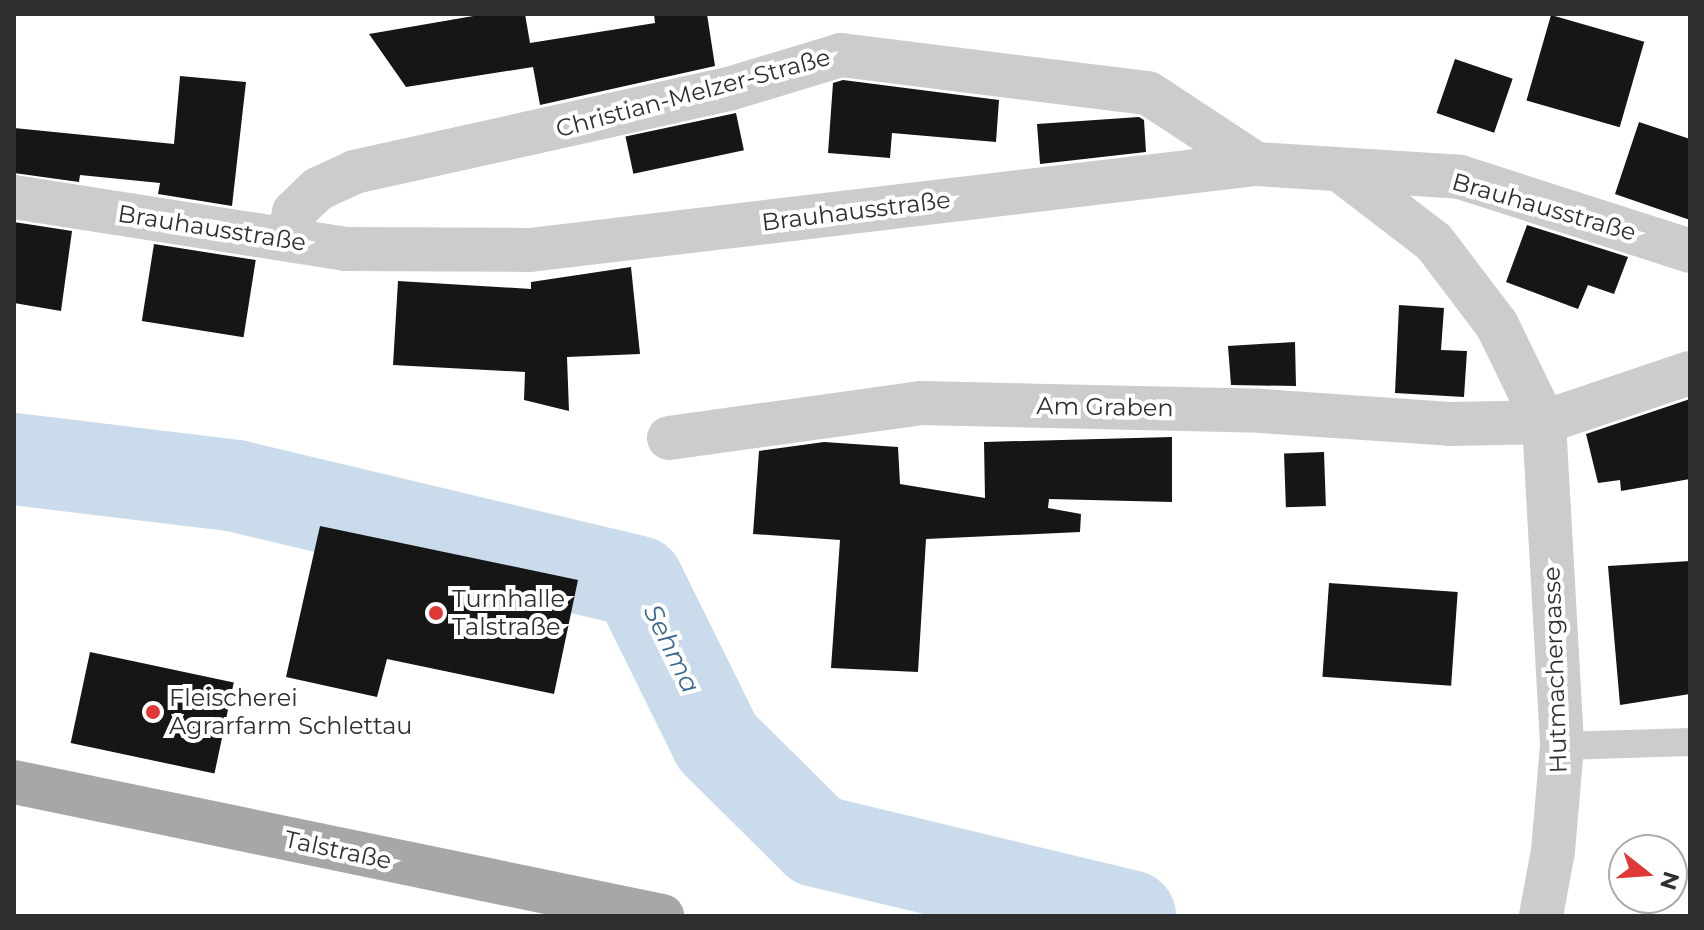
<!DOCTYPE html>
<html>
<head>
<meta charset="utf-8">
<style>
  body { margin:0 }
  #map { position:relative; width:1704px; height:930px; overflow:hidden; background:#fff; font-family:Montserrat,sans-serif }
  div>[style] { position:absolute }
  .river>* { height:92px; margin:-46px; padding:0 46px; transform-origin:46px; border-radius:46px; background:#cadceb }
  .building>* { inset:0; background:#161616; transform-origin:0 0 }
  .lane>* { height:28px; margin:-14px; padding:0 14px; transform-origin:14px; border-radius:14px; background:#ccc }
  .street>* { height:44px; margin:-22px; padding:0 22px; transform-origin:22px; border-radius:22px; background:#ccc }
  .primary>* { height:44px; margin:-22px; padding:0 22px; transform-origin:22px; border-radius:22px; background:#a7a7a7 }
  .dots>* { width:22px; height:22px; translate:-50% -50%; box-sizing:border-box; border:4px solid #fff; border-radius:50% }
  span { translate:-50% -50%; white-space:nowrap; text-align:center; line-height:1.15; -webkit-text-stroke:8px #fff; paint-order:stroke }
  .street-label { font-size:24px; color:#2f2f2f }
  .poi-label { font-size:24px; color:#2f2f2f }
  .left { translate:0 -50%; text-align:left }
  .water-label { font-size:26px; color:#3f6a8f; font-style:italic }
  .frame { position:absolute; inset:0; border:16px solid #2f2f2f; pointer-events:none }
  .north { position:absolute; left:1608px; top:834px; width:80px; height:80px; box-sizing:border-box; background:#fff; border:2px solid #acacac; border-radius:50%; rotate:107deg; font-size:22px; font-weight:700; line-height:32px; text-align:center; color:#2f2f2f }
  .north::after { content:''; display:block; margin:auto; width:28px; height:36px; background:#e03837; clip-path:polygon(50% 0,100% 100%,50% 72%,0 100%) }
</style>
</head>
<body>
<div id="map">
  <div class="river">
    <div style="left:14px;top:459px;width:224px;rotate:6.9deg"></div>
    <div style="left:236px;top:486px;width:413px;rotate:13.4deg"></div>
    <div style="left:638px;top:582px;width:178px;rotate:63.7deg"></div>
    <div style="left:717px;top:742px;width:141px;rotate:44.7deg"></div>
    <div style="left:817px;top:841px;width:322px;rotate:13.5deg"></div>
  </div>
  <div class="building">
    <div style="clip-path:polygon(485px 14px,525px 14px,530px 43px,655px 23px,654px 14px,707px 14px,715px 66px,540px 105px,533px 67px,406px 87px,369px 34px)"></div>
    <div style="left:1551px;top:15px;width:97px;height:89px;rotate:16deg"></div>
    <div style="left:1455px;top:59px;width:61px;height:57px;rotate:19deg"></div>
    <div style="clip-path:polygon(180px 76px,246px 82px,232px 206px,158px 194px,160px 183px,80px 175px,79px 182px,14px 173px,14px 128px,174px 144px)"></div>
    <div style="clip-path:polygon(843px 80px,999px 100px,996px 142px,892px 133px,890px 158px,828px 153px,833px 83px)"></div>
    <div style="left:736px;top:113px;width:38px;height:113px;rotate:78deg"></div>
    <div style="clip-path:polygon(1139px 117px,1144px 120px,1146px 152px,1040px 164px,1037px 124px)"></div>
    <div style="clip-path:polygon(1639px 122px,1690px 139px,1690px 220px,1615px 194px)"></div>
    <div style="clip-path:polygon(14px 222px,72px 231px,61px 311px,14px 303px)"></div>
    <div style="clip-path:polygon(1527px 225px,1628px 257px,1614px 294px,1588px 285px,1578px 309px,1506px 282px)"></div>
    <div style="left:154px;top:244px;width:103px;height:78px;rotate:9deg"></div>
    <div style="clip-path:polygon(631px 267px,640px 354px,567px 357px,569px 411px,524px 400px,525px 372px,393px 365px,398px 281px,531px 289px,531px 282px)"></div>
    <div style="clip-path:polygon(1399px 305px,1444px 308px,1441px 350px,1467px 351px,1464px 397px,1395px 393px)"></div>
    <div style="clip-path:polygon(1295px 342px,1296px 386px,1231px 385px,1228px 346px)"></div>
    <div style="clip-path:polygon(1690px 399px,1690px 479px,1621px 491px,1620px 480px,1598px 483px,1586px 434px)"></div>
    <div style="clip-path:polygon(1172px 437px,1172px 502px,1049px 499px,1048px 508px,1081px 514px,1080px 532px,926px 539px,918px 672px,831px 668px,840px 540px,753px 534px,759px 451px,824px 442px,898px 447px,900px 484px,985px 498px,984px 442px)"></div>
    <div style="left:1324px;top:452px;width:54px;height:40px;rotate:88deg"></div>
    <div style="clip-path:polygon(320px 526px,578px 580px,554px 694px,387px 659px,377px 697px,286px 677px)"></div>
    <div style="clip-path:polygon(1690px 561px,1690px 694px,1620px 705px,1608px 566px)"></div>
    <div style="left:1329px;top:583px;width:129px;height:94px;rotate:4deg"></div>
    <div style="left:90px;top:652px;width:147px;height:93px;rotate:12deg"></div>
  </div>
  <div class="lane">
    <div style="left:1562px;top:746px;width:128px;rotate:-1.8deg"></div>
  </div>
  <div class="street">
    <div style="left:1344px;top:173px;width:113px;rotate:37.5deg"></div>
    <div style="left:1434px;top:242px;width:104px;rotate:52.8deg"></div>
    <div style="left:1497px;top:325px;width:108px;rotate:64.1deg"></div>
    <div style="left:1544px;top:422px;width:324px;rotate:86.8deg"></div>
    <div style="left:1562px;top:746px;width:105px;rotate:94.9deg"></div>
    <div style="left:1553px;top:851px;width:66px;rotate:100.5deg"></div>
    <div style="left:14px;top:197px;width:336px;rotate:8.9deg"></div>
    <div style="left:346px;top:249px;width:184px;rotate:0.3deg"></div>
    <div style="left:530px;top:250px;width:731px;rotate:-6.76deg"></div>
    <div style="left:1256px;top:164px;width:204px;rotate:3.6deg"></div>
    <div style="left:1460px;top:177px;width:242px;rotate:17.8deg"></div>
    <div style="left:288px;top:239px;width:28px;rotate:-77deg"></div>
    <div style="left:294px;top:212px;width:33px;rotate:-44deg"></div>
    <div style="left:318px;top:189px;width:40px;rotate:-25deg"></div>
    <div style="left:354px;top:172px;width:387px;rotate:-12.5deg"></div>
    <div style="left:732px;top:88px;width:114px;rotate:-16.8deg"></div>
    <div style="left:841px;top:55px;width:309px;rotate:7.1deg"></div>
    <div style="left:1148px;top:93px;width:129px;rotate:33.3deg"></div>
    <div style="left:669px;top:438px;width:254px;rotate:-7.9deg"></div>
    <div style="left:921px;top:403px;width:340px;rotate:1.3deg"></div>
    <div style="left:1261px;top:411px;width:189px;rotate:3.9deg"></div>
    <div style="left:1450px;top:424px;width:94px;rotate:-1.2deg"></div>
    <div style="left:1544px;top:422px;width:154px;rotate:-18.6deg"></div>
  </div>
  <div class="primary">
    <div style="left:14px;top:782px;width:662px;rotate:11.68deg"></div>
  </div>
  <div class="dots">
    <div style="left:436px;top:613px;background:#e03837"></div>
    <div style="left:153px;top:712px;background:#e03837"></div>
  </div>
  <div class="street-label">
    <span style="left:693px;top:93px;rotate:-15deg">Christian-Melzer-Straße</span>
    <span style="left:1544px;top:207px;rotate:16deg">Brauhausstraße</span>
    <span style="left:856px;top:211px;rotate:-7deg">Brauhausstraße</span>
    <span style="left:212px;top:228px;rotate:9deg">Brauhausstraße</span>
    <span style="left:1105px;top:407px;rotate:1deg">Am Graben</span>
    <span style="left:1555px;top:670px;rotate:-92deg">Hutmachergasse</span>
    <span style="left:338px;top:850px;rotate:12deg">Talstraße</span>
  </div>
  <div class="poi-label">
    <span class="left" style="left:452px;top:613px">Turnhalle<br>Talstraße</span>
    <span class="left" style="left:169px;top:712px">Fleischerei<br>Agrarfarm Schlettau</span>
  </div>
  <div class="water-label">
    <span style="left:671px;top:649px;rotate:64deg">Sehma</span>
  </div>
  <div class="frame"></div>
  <div class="north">N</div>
</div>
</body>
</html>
